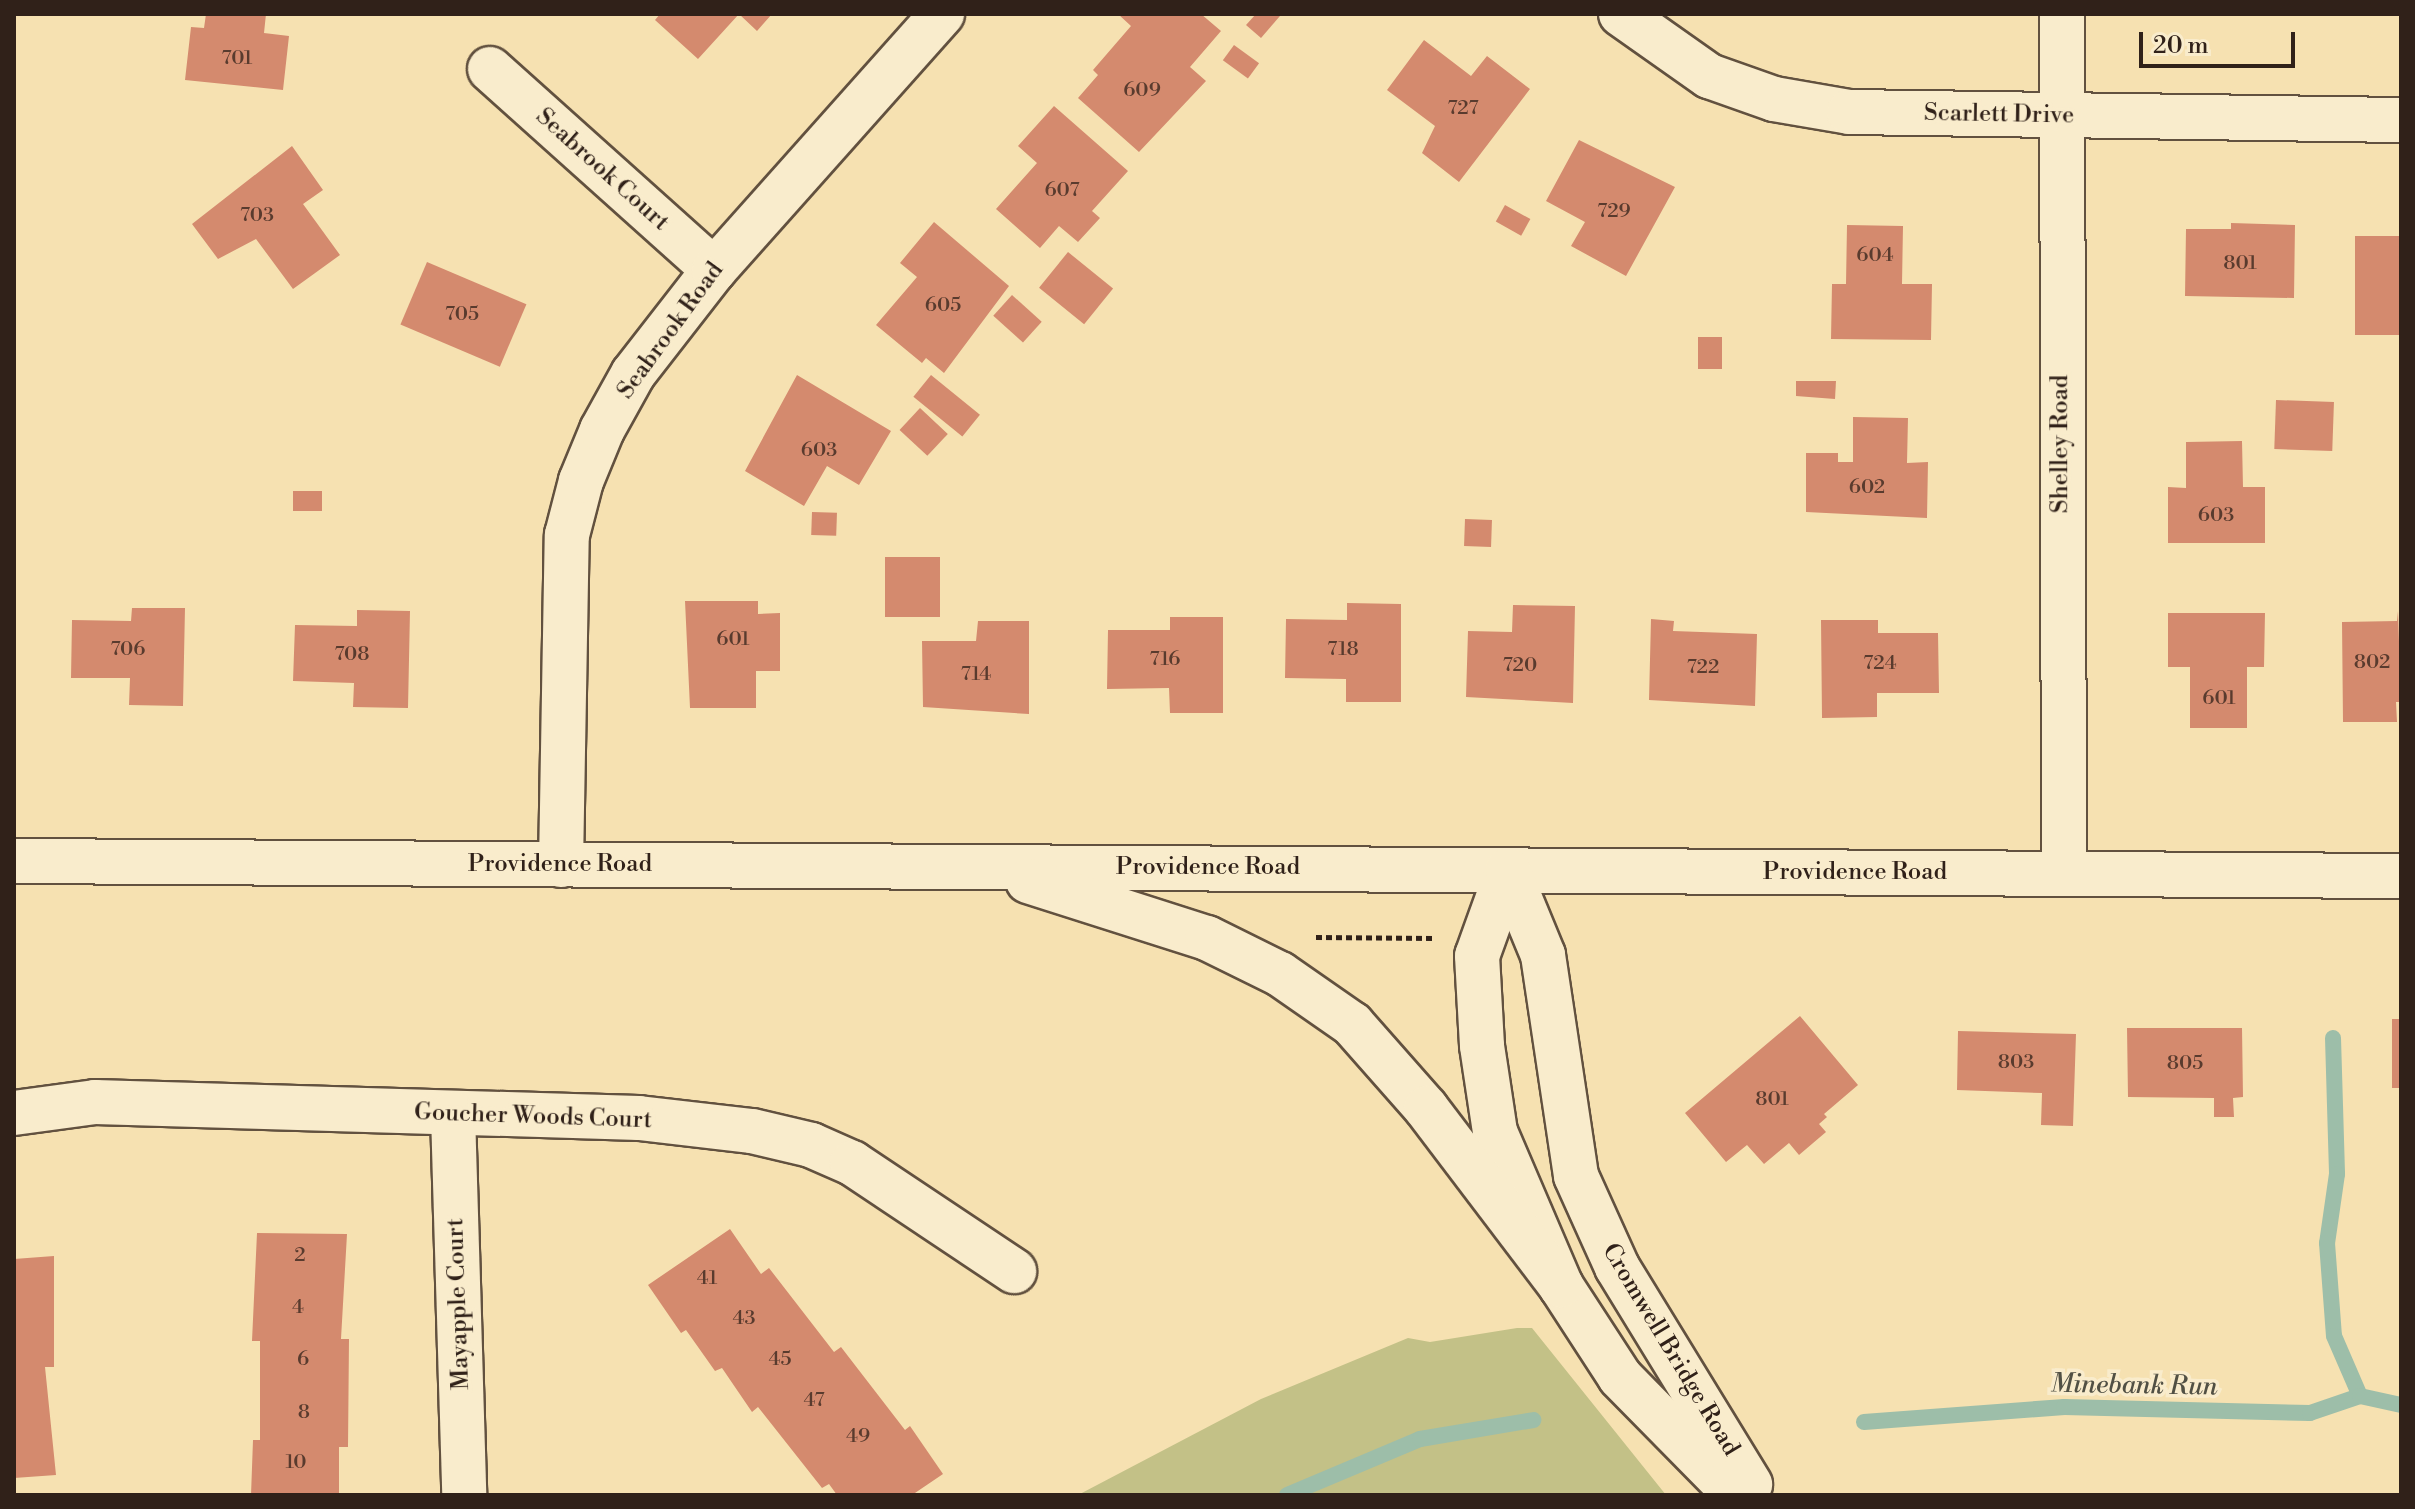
<!DOCTYPE html>
<html>
<head>
<meta charset="utf-8">
<style>
  body { margin:0 }
  #map { position:relative; width:2415px; height:1509px; overflow:hidden; background:#f6e1b1; font-family:"Libre Bodoni",serif }
  div>[style] { position:absolute }
  .green>* { inset:0; background:#c3c187 }
  .stream>* { height:16px; margin:-8px; padding:0 8px; transform-origin:8px; border-radius:8px; background:#9dbea9 }
  .building>* { inset:0; background:#d48a6e; transform-origin:0 0 }
  .path>* { height:5px; margin-top:-2.5px; transform-origin:0; background:repeating-linear-gradient(90deg,#302119 0 6px,transparent 0 10px) }
  .roads { filter:drop-shadow(2px 0 #62513f) drop-shadow(-2px 0 #62513f) drop-shadow(0 2px #62513f) drop-shadow(0 -2px #62513f) }
  .minor>* { height:44px; margin:-22px; padding:0 22px; transform-origin:22px; border-radius:22px; background:#f9eccc }
  span { translate:-50% -50%; white-space:nowrap; text-align:center; line-height:1.15; -webkit-text-stroke:7px #f9eccc; paint-order:stroke }
  .number-label { font-size:20px; color:#593b2e }
  .number-label span { -webkit-text-stroke-width:0 }
  .street-label { font-size:24px; color:#302119 }
  .water-label { font-size:26px; color:#515044; font-style:italic }
  .frame { position:absolute; inset:0; border:16px solid #302119; pointer-events:none }
  .scale { position:absolute; left:2139px; top:32px; width:156px; height:36px; box-sizing:border-box; border:4px solid #302119; border-top:0; padding-left:10px; font-size:24px; line-height:28px; white-space:nowrap; color:#302119; -webkit-text-stroke:6px #f9eccc; paint-order:stroke }
</style>
</head>
<body>
<div id="map">
  <div class="green">
    <div style="clip-path:polygon(1517px 1328px,1532px 1328px,1666px 1495px,1078px 1495px,1261px 1399px,1408px 1338px,1430px 1342px)"></div>
  </div>
  <div class="stream">
    <div style="left:2333px;top:1038px;width:136px;rotate:88.3deg"></div>
    <div style="left:2337px;top:1174px;width:70px;rotate:98.2deg"></div>
    <div style="left:2327px;top:1243px;width:93px;rotate:85.7deg"></div>
    <div style="left:2334px;top:1336px;width:65px;rotate:66.6deg"></div>
    <div style="left:1864px;top:1422px;width:201px;rotate:-4.3deg"></div>
    <div style="left:2064px;top:1407px;width:246px;rotate:1.4deg"></div>
    <div style="left:2310px;top:1413px;width:53px;rotate:-18.8deg"></div>
    <div style="left:2360px;top:1396px;width:42px;rotate:12.4deg"></div>
    <div style="left:1287px;top:1495px;width:144px;rotate:-22.8deg"></div>
    <div style="left:1420px;top:1439px;width:115px;rotate:-9.5deg"></div>
  </div>
  <div class="building">
    <div style="clip-path:polygon(206px 14px,266px 14px,264px 33px,289px 36px,283px 90px,185px 80px,191px 27px,204px 28px)"></div>
    <div style="clip-path:polygon(660px 14px,772px 14px,757px 31px,739px 14px,698px 59px,655px 20px)"></div>
    <div style="clip-path:polygon(1118px 14px,1201px 14px,1221px 31px,1190px 67px,1206px 81px,1139px 152px,1078px 98px,1098px 75px,1093px 70px,1131px 26px)"></div>
    <div style="clip-path:polygon(1256px 14px,1280px 16px,1261px 38px,1246px 25px)"></div>
    <div style="clip-path:polygon(1424px 40px,1471px 76px,1487px 56px,1530px 89px,1459px 182px,1422px 153px,1435px 126px,1387px 90px)"></div>
    <div style="left:1234px;top:45px;width:31px;height:19px;rotate:36deg"></div>
    <div style="clip-path:polygon(1054px 106px,1128px 171px,1092px 211px,1100px 218px,1078px 242px,1059px 226px,1040px 248px,996px 209px,1037px 163px,1018px 146px)"></div>
    <div style="clip-path:polygon(1579px 140px,1675px 187px,1626px 276px,1571px 246px,1585px 222px,1546px 201px)"></div>
    <div style="clip-path:polygon(292px 146px,323px 190px,303px 204px,340px 255px,293px 289px,256px 239px,218px 259px,192px 224px)"></div>
    <div style="left:1505px;top:205px;width:29px;height:19px;rotate:29deg"></div>
    <div style="clip-path:polygon(934px 222px,1009px 286px,944px 373px,926px 358px,922px 363px,876px 325px,917px 277px,900px 263px)"></div>
    <div style="clip-path:polygon(2231px 223px,2295px 225px,2294px 298px,2185px 296px,2186px 229px,2231px 229px)"></div>
    <div style="clip-path:polygon(1847px 225px,1903px 226px,1902px 284px,1932px 284px,1931px 340px,1831px 339px,1832px 284px,1846px 284px)"></div>
    <div style="left:2355px;top:236px;width:46px;height:99px"></div>
    <div style="left:1068px;top:252px;width:58px;height:46px;rotate:39deg"></div>
    <div style="left:427px;top:262px;width:108px;height:68px;rotate:23deg"></div>
    <div style="left:1012px;top:295px;width:40px;height:28px;rotate:42deg"></div>
    <div style="left:1722px;top:337px;width:32px;height:24px;rotate:90deg"></div>
    <div style="clip-path:polygon(797px 375px,891px 431px,859px 485px,827px 466px,804px 506px,745px 471px)"></div>
    <div style="left:931px;top:375px;width:63px;height:28px;rotate:39deg"></div>
    <div style="clip-path:polygon(1796px 381px,1836px 381px,1835px 399px,1796px 396px)"></div>
    <div style="left:2276px;top:400px;width:58px;height:49px;rotate:2deg"></div>
    <div style="left:920px;top:408px;width:38px;height:30px;rotate:43deg"></div>
    <div style="clip-path:polygon(1853px 417px,1908px 418px,1907px 463px,1928px 462px,1927px 518px,1806px 512px,1806px 453px,1838px 453px,1838px 462px,1853px 462px)"></div>
    <div style="clip-path:polygon(2242px 441px,2243px 487px,2265px 487px,2265px 543px,2168px 543px,2168px 487px,2186px 488px,2186px 442px)"></div>
    <div style="left:293px;top:491px;width:29px;height:20px"></div>
    <div style="left:812px;top:512px;width:25px;height:23px;rotate:2deg"></div>
    <div style="left:1465px;top:519px;width:27px;height:27px;rotate:2deg"></div>
    <div style="left:940px;top:557px;width:60px;height:55px;rotate:90deg"></div>
    <div style="clip-path:polygon(685px 601px,758px 601px,758px 614px,780px 613px,780px 671px,756px 671px,756px 708px,690px 708px)"></div>
    <div style="clip-path:polygon(1347px 603px,1401px 604px,1401px 702px,1346px 702px,1346px 679px,1285px 678px,1286px 619px,1347px 620px)"></div>
    <div style="clip-path:polygon(1513px 605px,1575px 606px,1573px 703px,1466px 697px,1468px 631px,1512px 632px)"></div>
    <div style="clip-path:polygon(132px 608px,185px 608px,183px 706px,129px 705px,130px 678px,71px 678px,72px 620px,131px 621px)"></div>
    <div style="clip-path:polygon(357px 610px,410px 611px,408px 708px,353px 707px,354px 683px,293px 681px,295px 625px,357px 626px)"></div>
    <div style="clip-path:polygon(2398px 611px,2401px 702px,2396px 702px,2397px 722px,2343px 722px,2342px 622px,2397px 621px)"></div>
    <div style="clip-path:polygon(2168px 613px,2265px 613px,2264px 667px,2247px 667px,2247px 728px,2190px 728px,2190px 667px,2168px 667px)"></div>
    <div style="clip-path:polygon(1170px 617px,1223px 617px,1223px 713px,1170px 713px,1169px 688px,1107px 689px,1108px 630px,1170px 630px)"></div>
    <div style="clip-path:polygon(1651px 619px,1674px 621px,1673px 631px,1757px 634px,1755px 706px,1649px 700px)"></div>
    <div style="clip-path:polygon(1821px 620px,1878px 620px,1878px 633px,1938px 633px,1939px 693px,1877px 693px,1877px 717px,1822px 718px)"></div>
    <div style="clip-path:polygon(978px 621px,1029px 621px,1029px 714px,923px 707px,922px 641px,976px 641px)"></div>
    <div style="clip-path:polygon(1800px 1016px,1858px 1085px,1824px 1114px,1827px 1117px,1819px 1124px,1826px 1132px,1799px 1155px,1789px 1143px,1764px 1164px,1747px 1145px,1726px 1162px,1685px 1113px)"></div>
    <div style="left:2392px;top:1019px;width:9px;height:69px"></div>
    <div style="clip-path:polygon(2127px 1028px,2242px 1028px,2243px 1097px,2233px 1098px,2234px 1117px,2214px 1117px,2214px 1098px,2128px 1097px)"></div>
    <div style="clip-path:polygon(1958px 1031px,2076px 1034px,2073px 1126px,2041px 1125px,2042px 1093px,1957px 1090px)"></div>
    <div style="clip-path:polygon(730px 1229px,761px 1274px,769px 1268px,834px 1352px,841px 1347px,905px 1430px,910px 1426px,943px 1474px,912px 1495px,837px 1495px,829px 1484px,822px 1488px,758px 1407px,752px 1412px,722px 1368px,715px 1371px,686px 1330px,681px 1333px,648px 1285px)"></div>
    <div style="clip-path:polygon(257px 1233px,347px 1234px,341px 1339px,349px 1339px,348px 1447px,339px 1447px,339px 1495px,251px 1495px,253px 1440px,260px 1440px,260px 1341px,252px 1341px)"></div>
    <div style="clip-path:polygon(54px 1256px,54px 1367px,45px 1367px,56px 1475px,14px 1478px,14px 1259px)"></div>
  </div>
  <div class="path">
    <div style="left:1316px;top:937px;width:118px;rotate:0.5deg"></div>
  </div>
  <div class="roads">
    <div class="minor">
      <div style="left:1621px;top:14px;width:108px;rotate:35.2deg"></div>
      <div style="left:1709px;top:76px;width:69px;rotate:19.5deg"></div>
      <div style="left:1774px;top:99px;width:76px;rotate:9.8deg"></div>
      <div style="left:1849px;top:112px;width:552px;rotate:0.83deg"></div>
      <div style="left:2062px;top:14px;width:860px;rotate:89.87deg"></div>
      <div style="left:490px;top:69px;width:301px;rotate:41.9deg"></div>
      <div style="left:14px;top:861px;width:2387px;rotate:0.36deg"></div>
      <div style="left:561px;top:865px;width:330px;rotate:-89deg"></div>
      <div style="left:567px;top:535px;width:56px;rotate:-75.5deg"></div>
      <div style="left:581px;top:481px;width:55px;rotate:-67.6deg"></div>
      <div style="left:602px;top:430px;width:64px;rotate:-61deg"></div>
      <div style="left:633px;top:374px;width:132px;rotate:-52.1deg"></div>
      <div style="left:714px;top:270px;width:343px;rotate:-48.3deg"></div>
      <div style="left:1508px;top:870px;width:91px;rotate:109.8deg"></div>
      <div style="left:1477px;top:956px;width:90px;rotate:86.8deg"></div>
      <div style="left:1482px;top:1046px;width:87px;rotate:81.4deg"></div>
      <div style="left:1495px;top:1132px;width:168px;rotate:66.8deg"></div>
      <div style="left:1561px;top:1286px;width:108px;rotate:57deg"></div>
      <div style="left:1620px;top:1377px;width:165px;rotate:45.5deg"></div>
      <div style="left:1508px;top:870px;width:92px;rotate:67.6deg"></div>
      <div style="left:1543px;top:955px;width:223px;rotate:81.5deg"></div>
      <div style="left:1576px;top:1176px;width:100px;rotate:65.7deg"></div>
      <div style="left:1617px;top:1267px;width:255px;rotate:58.5deg"></div>
      <div style="left:1028px;top:881px;width:188px;rotate:17.7deg"></div>
      <div style="left:1207px;top:938px;width:81px;rotate:26.3deg"></div>
      <div style="left:1280px;top:974px;width:88px;rotate:34.8deg"></div>
      <div style="left:1352px;top:1024px;width:112px;rotate:48.6deg"></div>
      <div style="left:1426px;top:1108px;width:223px;rotate:52.8deg"></div>
      <div style="left:14px;top:1113px;width:82px;rotate:-7.7deg"></div>
      <div style="left:95px;top:1102px;width:544px;rotate:1.68deg"></div>
      <div style="left:639px;top:1118px;width:114px;rotate:6.6deg"></div>
      <div style="left:752px;top:1131px;width:61px;rotate:13.3deg"></div>
      <div style="left:811px;top:1145px;width:45px;rotate:23.7deg"></div>
      <div style="left:852px;top:1163px;width:195px;rotate:33.7deg"></div>
      <div style="left:453px;top:1114px;width:381px;rotate:88.3deg"></div>
    </div>
  </div>
  <div class="number-label">
    <span style="left:237px;top:58px">701</span>
    <span style="left:1142px;top:90px">609</span>
    <span style="left:1463px;top:108px">727</span>
    <span style="left:1062px;top:190px">607</span>
    <span style="left:1614px;top:211px">729</span>
    <span style="left:257px;top:215px">703</span>
    <span style="left:1875px;top:255px">604</span>
    <span style="left:2240px;top:263px">801</span>
    <span style="left:943px;top:305px">605</span>
    <span style="left:462px;top:314px">705</span>
    <span style="left:819px;top:450px">603</span>
    <span style="left:1867px;top:487px">602</span>
    <span style="left:2216px;top:515px">603</span>
    <span style="left:733px;top:639px">601</span>
    <span style="left:128px;top:649px">706</span>
    <span style="left:1343px;top:649px">718</span>
    <span style="left:352px;top:654px">708</span>
    <span style="left:1165px;top:659px">716</span>
    <span style="left:2372px;top:662px">802</span>
    <span style="left:1880px;top:663px">724</span>
    <span style="left:1520px;top:665px">720</span>
    <span style="left:1703px;top:667px">722</span>
    <span style="left:976px;top:674px">714</span>
    <span style="left:2219px;top:698px">601</span>
    <span style="left:2016px;top:1062px">803</span>
    <span style="left:2185px;top:1063px">805</span>
    <span style="left:1772px;top:1099px">801</span>
    <span style="left:300px;top:1255px">2</span>
    <span style="left:707px;top:1278px">41</span>
    <span style="left:298px;top:1307px">4</span>
    <span style="left:744px;top:1318px">43</span>
    <span style="left:303px;top:1359px">6</span>
    <span style="left:780px;top:1359px">45</span>
    <span style="left:814px;top:1400px">47</span>
    <span style="left:304px;top:1412px">8</span>
    <span style="left:858px;top:1436px">49</span>
    <span style="left:296px;top:1462px">10</span>
  </div>
  <div class="street-label">
    <span style="left:1999px;top:115px;rotate:1deg">Scarlett Drive</span>
    <span style="left:602px;top:170px;rotate:42deg">Seabrook Court</span>
    <span style="left:671px;top:331px;rotate:-54deg">Seabrook Road</span>
    <span style="left:2061px;top:444px;rotate:-90deg">Shelley Road</span>
    <span style="left:560px;top:865px">Providence Road</span>
    <span style="left:1208px;top:868px">Providence Road</span>
    <span style="left:1855px;top:873px">Providence Road</span>
    <span style="left:533px;top:1117px;rotate:2deg">Goucher Woods Court</span>
    <span style="left:459px;top:1304px;rotate:-92deg">Mayapple Court</span>
    <span style="left:1670px;top:1350px;rotate:59deg">Cromwell Bridge Road</span>
  </div>
  <div class="water-label">
    <span style="left:2134px;top:1386px;rotate:1deg">Minebank Run</span>
  </div>
  <div class="frame"></div>
  <div class="scale">20 m</div>
</div>
</body>
</html>
